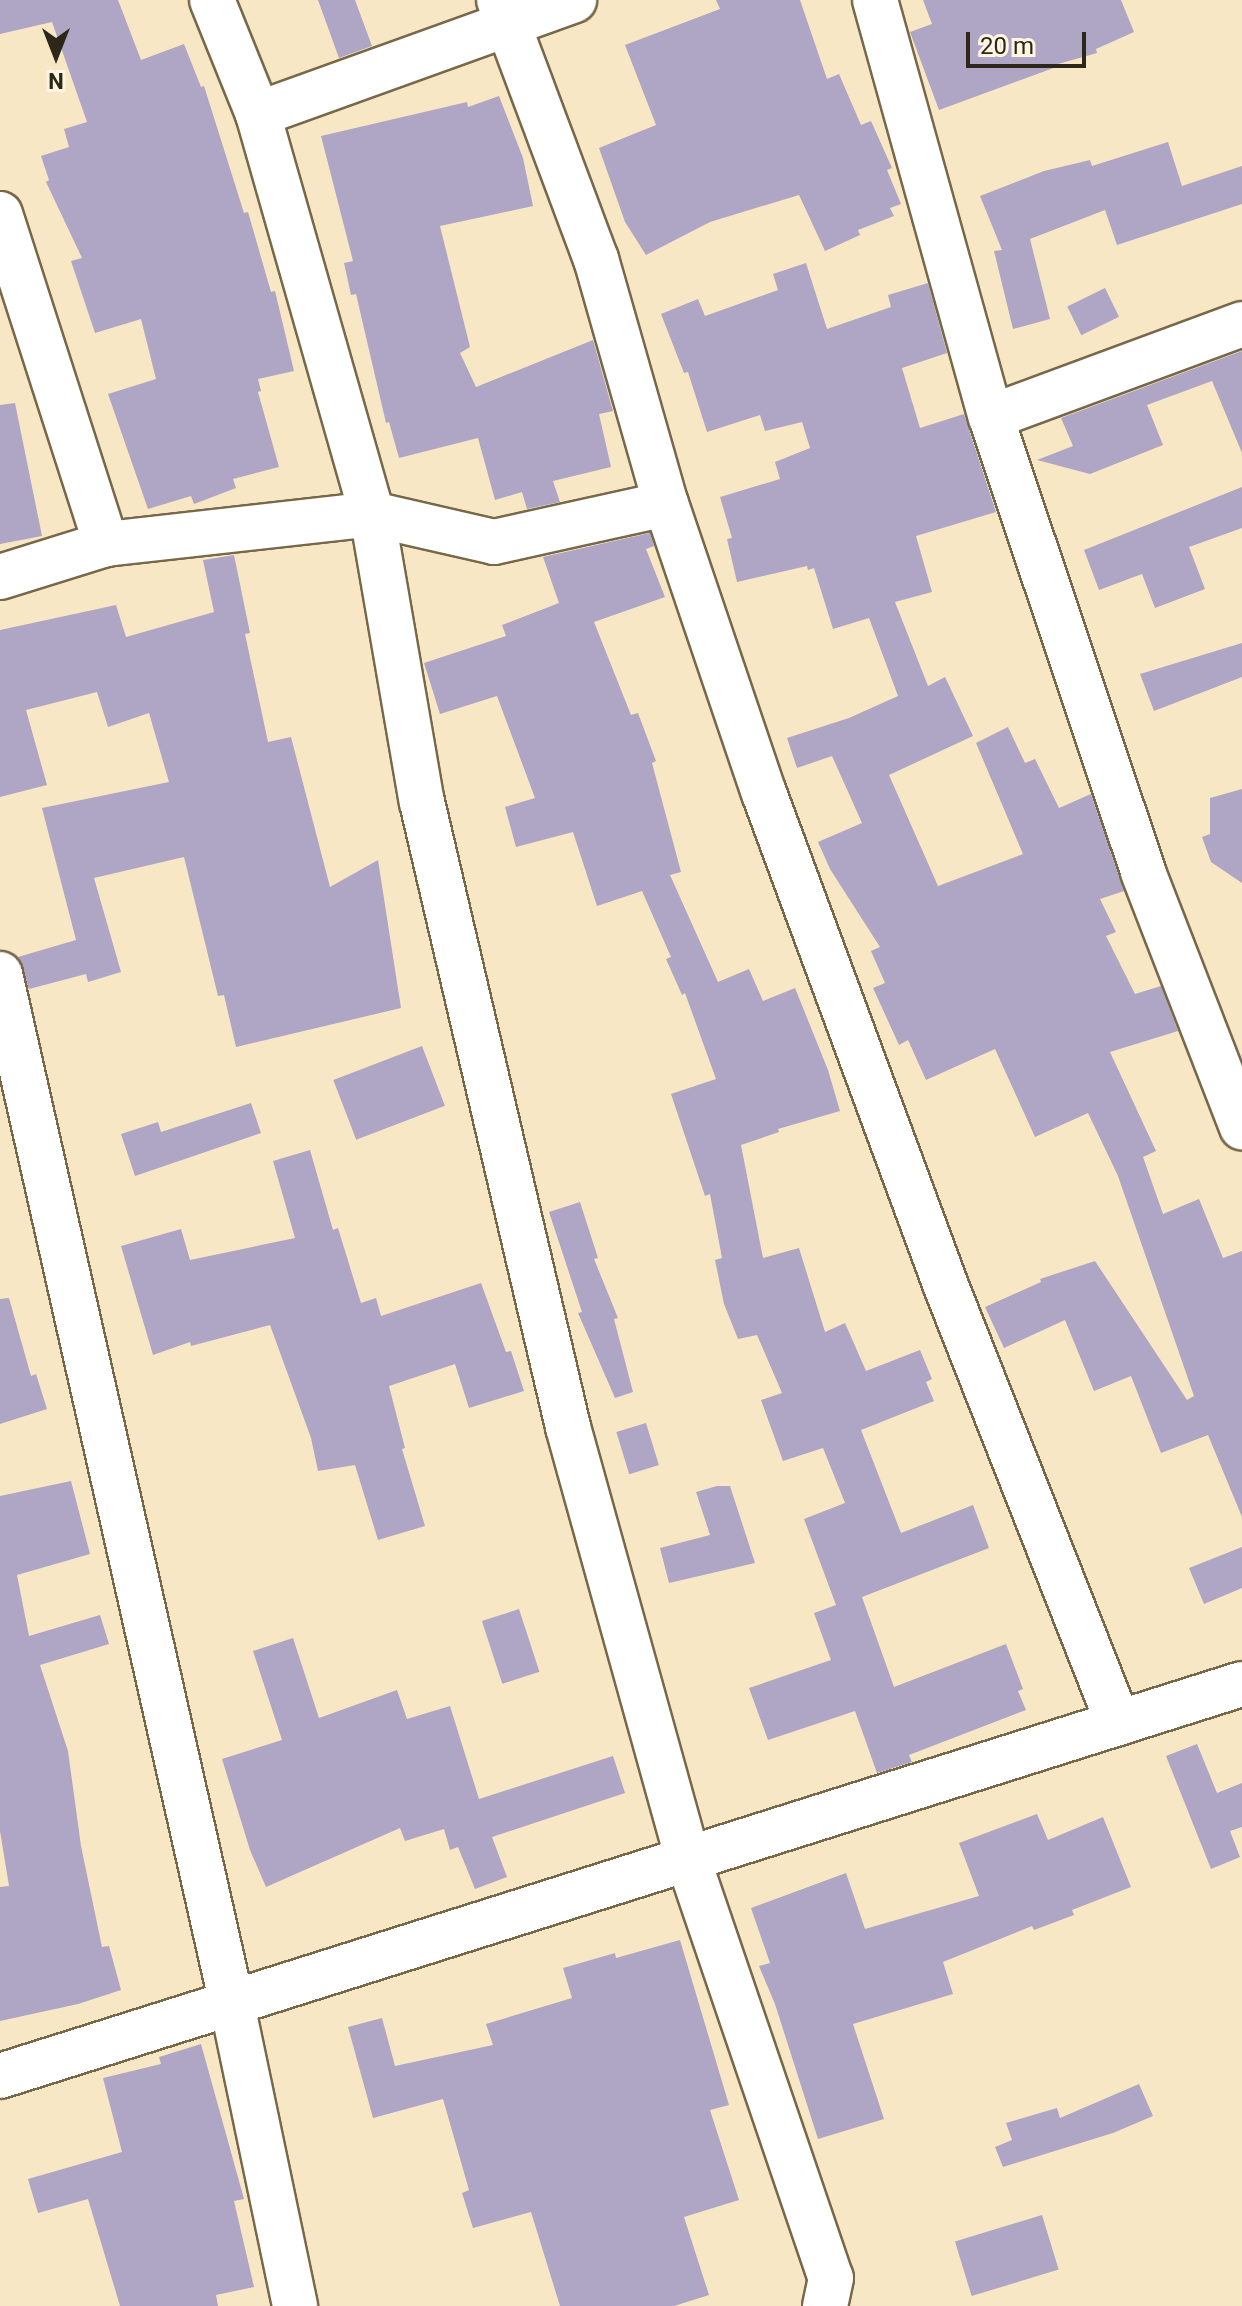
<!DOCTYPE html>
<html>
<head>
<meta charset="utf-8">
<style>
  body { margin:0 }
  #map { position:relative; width:1242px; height:2306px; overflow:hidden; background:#f8e7c5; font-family:Roboto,sans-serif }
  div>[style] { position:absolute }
  .building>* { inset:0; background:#afa5c5; transform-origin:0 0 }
  .roads { filter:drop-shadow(2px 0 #77684a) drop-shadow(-2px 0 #77684a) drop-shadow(0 2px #77684a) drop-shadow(0 -2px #77684a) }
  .minor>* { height:44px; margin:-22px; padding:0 22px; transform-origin:22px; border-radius:22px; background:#fff }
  span { translate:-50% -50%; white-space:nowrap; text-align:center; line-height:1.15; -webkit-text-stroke:7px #fff5e1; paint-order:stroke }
  .north { position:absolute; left:16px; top:16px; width:80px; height:80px; -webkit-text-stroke:6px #fff5e1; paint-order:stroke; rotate:180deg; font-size:22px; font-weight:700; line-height:32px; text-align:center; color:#2d271a }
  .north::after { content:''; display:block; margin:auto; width:28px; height:36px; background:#2d271a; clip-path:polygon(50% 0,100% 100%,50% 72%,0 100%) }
  .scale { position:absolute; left:966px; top:32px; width:120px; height:36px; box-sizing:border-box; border:4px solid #2d271a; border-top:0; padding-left:10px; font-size:24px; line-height:28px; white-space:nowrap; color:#2d271a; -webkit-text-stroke:6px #fff5e1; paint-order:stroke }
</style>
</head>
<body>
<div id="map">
  <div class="building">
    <div style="clip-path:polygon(0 0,118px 0,141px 60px,184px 44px,201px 87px,204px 86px,244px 213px,248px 212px,271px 292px,275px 291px,294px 371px,258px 379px,261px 391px,258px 392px,279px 467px,233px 479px,236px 488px,194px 504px,191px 496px,148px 509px,108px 394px,156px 379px,141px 319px,95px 333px,71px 261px,82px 258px,46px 182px,49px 180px,41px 156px,69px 147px,64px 129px,87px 122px,52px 22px,0 34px)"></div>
    <div style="clip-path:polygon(318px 0,355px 0,372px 46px,339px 58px)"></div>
    <div style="clip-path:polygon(716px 0,800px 0,827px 79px,839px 74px,861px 125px,871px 121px,892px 168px,887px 170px,901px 204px,890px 208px,894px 216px,858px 230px,860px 235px,825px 251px,799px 195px,710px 222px,646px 255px,625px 222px,599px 148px,656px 125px,625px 45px,720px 9px)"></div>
    <div style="clip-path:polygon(923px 0,1121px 0,1134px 32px,1096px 49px,1097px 53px,1058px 64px,1059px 66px,939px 110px,910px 32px,932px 24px)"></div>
    <div style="clip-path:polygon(499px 96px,523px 158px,533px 206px,440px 226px,470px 347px,460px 353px,476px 387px,593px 340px,613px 411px,599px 414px,611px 467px,553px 481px,560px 502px,527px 509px,522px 492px,495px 500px,478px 438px,399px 458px,389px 422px,386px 423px,356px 294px,351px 295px,344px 263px,353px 261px,321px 136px,467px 102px,468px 107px)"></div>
    <div style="clip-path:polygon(1168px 142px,1182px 186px,1242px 166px,1242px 204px,1117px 245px,1105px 210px,1030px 239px,1050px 319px,1013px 329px,994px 251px,1002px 250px,980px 196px,1044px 171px,1090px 160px,1092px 166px)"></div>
    <div style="clip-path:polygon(806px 263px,827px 329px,891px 307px,888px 295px,928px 283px,947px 353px,902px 368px,920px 428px,964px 414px,996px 512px,916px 536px,932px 592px,895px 602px,928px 686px,945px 677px,973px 736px,889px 775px,938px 886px,1023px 854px,976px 743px,1008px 727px,1025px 763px,1035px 759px,1059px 808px,1091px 794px,1124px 891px,1100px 899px,1116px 932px,1106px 936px,1135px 994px,1161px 986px,1178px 1031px,1110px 1052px,1156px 1151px,1143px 1157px,1163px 1214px,1199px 1199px,1223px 1258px,1242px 1251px,1242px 1517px,1208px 1435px,1161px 1453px,1131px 1376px,1094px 1391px,1065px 1320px,1004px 1348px,985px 1307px,1041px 1282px,1040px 1279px,1095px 1261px,1187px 1400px,1194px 1396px,1118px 1176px,1088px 1113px,1035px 1137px,995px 1049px,926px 1080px,908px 1040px,899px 1045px,873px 988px,885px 983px,871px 951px,880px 947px,830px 869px,818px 842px,862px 823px,832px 756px,797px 768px,787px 738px,849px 718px,898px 696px,869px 618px,833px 629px,814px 568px,808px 570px,807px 566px,737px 582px,727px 539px,732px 538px,720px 497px,780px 479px,775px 462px,810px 448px,802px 422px,765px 431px,760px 415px,707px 432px,688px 372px,684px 373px,661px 314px,698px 299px,705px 316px,778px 290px,773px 274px)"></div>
    <div style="left:1105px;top:288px;width:32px;height:42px;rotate:64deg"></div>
    <div style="clip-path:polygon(1242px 351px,1242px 453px,1212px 381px,1147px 405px,1163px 445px,1090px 474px,1037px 460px,1073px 446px,1061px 418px)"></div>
    <div style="clip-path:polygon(15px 403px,42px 536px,0 544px,0 405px)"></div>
    <div style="clip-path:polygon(1242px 487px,1242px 528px,1189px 547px,1205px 589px,1155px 608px,1142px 574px,1099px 590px,1084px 550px)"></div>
    <div style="clip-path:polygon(650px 533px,654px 546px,646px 549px,665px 597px,594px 622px,631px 715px,638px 713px,656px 761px,652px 763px,681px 872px,670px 875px,718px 982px,749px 969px,763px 1001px,795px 988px,828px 1070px,840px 1111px,778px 1129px,779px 1132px,741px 1145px,763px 1258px,799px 1248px,825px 1332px,845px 1323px,866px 1371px,920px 1350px,932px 1379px,926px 1382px,934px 1401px,861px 1430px,901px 1533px,973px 1505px,989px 1548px,862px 1597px,894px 1687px,1006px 1644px,1023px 1689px,1018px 1691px,1026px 1710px,909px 1755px,912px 1762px,877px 1773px,855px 1711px,768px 1740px,749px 1688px,831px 1660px,814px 1613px,836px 1605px,804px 1519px,845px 1503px,823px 1448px,783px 1461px,761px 1400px,782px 1393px,757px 1335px,738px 1339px,724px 1304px,715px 1260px,722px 1258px,710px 1194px,705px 1196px,671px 1094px,716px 1079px,685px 993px,682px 995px,666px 959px,671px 957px,642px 891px,597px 906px,573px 832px,516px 847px,505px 807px,535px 798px,497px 696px,440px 714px,424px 663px,506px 636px,502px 625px,559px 603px,543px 557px)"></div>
    <div style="clip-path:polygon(234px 555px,250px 633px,245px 634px,268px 742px,291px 737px,330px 887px,378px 860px,401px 1008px,236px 1047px,224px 995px,218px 996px,184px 857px,94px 878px,121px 972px,88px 982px,86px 974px,29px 989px,18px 957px,76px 940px,42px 808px,169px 782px,149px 713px,108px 727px,97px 692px,26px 710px,47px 785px,0 797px,0 630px,116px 605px,126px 637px,214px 612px,203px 560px)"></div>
    <div style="clip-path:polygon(1242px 643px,1242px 677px,1154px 711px,1140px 674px)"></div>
    <div style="clip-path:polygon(1242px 789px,1242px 883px,1211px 862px,1202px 837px,1210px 834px,1210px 798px)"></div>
    <div style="left:422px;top:1046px;width:64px;height:95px;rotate:69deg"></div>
    <div style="clip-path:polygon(251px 1103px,261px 1133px,135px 1176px,121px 1134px,158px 1122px,161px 1132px)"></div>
    <div style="clip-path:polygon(310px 1150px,333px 1230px,338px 1228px,361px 1303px,376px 1298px,381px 1316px,481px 1283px,506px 1352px,511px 1351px,524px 1391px,469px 1408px,455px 1364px,389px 1386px,405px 1448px,402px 1449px,425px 1526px,378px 1540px,355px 1465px,318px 1471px,311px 1438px,270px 1325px,191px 1346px,190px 1342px,153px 1355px,121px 1246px,181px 1229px,190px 1260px,295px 1238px,273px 1161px)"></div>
    <div style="clip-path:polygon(580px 1202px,598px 1258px,594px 1259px,618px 1318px,614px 1319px,633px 1392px,615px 1398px,578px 1313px,582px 1312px,549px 1212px)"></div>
    <div style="clip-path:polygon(9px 1298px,31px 1376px,36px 1374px,47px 1409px,0 1424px,0 1299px)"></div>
    <div style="left:646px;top:1423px;width:44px;height:31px;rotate:73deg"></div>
    <div style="clip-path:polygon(71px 1481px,90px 1554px,17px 1575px,29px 1636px,100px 1615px,109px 1644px,40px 1665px,68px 1751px,81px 1846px,102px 1947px,109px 1946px,121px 1990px,78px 2004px,0 2021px,0 1887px,9px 1886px,0 1831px,0 1496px)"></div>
    <div style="clip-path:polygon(717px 1486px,730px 1486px,755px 1563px,669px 1583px,660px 1548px,710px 1535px,696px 1492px)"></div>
    <div style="clip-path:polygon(1242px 1547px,1242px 1588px,1204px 1604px,1189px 1568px)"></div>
    <div style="left:519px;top:1609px;width:66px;height:39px;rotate:72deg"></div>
    <div style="clip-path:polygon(293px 1638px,319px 1718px,397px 1690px,407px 1719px,450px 1706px,479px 1799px,613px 1756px,625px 1793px,492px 1837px,507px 1877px,475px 1889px,458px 1847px,450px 1850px,444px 1829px,405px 1841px,400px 1828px,266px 1887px,250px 1850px,222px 1759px,282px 1740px,253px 1651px)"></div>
    <div style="clip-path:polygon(1197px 1744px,1217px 1793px,1242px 1783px,1242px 1827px,1230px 1831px,1240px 1857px,1211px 1869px,1166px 1756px)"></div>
    <div style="clip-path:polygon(1037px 1814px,1048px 1840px,1103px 1817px,1131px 1887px,1072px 1910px,1074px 1915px,1034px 1930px,1032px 1926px,943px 1962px,953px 1994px,853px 2024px,884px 2119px,818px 2139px,775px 2004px,759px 1966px,770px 1963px,751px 1908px,846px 1873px,865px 1929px,979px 1896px,959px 1843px)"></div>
    <div style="clip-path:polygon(680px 1940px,729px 2105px,710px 2110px,739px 2200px,684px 2217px,709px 2295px,674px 2306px,560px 2306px,531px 2212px,473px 2228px,462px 2193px,469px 2190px,443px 2099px,373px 2118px,348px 2027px,382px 2018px,395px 2066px,493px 2045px,486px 2024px,572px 1998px,563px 1968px,615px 1953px,616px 1958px)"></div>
    <div style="clip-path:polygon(201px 2044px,244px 2199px,234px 2201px,254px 2287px,216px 2295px,218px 2306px,120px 2306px,88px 2199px,38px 2213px,28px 2179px,122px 2152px,103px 2078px,161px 2064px,159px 2057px)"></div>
    <div style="clip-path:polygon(1139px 2084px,1153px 2116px,1113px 2133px,1003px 2167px,995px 2147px,1012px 2140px,1006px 2123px,1057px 2108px,1060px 2118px)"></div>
    <div style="left:1042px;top:2215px;width:57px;height:91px;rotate:73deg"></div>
  </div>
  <div class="roads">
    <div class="minor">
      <div style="left:212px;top:0;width:123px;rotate:68deg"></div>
      <div style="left:258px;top:114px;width:416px;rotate:74.1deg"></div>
      <div style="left:372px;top:514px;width:292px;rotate:80.2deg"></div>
      <div style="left:422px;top:802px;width:642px;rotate:76.85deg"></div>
      <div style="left:568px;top:1427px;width:448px;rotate:74.5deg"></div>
      <div style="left:688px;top:1859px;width:443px;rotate:71.2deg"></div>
      <div style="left:831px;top:2278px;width:29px;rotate:102deg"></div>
      <div style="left:499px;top:0;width:277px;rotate:69.5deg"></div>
      <div style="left:596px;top:259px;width:255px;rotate:74.1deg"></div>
      <div style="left:666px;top:504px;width:305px;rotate:71.3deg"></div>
      <div style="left:764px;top:793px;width:526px;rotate:69.74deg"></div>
      <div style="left:946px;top:1286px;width:470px;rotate:68.5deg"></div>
      <div style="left:875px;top:0;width:433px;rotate:74.5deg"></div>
      <div style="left:991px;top:417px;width:480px;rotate:71.5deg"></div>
      <div style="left:1143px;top:872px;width:274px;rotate:68.8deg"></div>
      <div style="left:258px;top:114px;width:336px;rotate:-19.8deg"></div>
      <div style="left:0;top:214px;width:347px;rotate:72.2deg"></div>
      <div style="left:991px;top:417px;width:268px;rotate:-20.3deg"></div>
      <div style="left:0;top:577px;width:111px;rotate:-17.3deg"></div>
      <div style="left:106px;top:544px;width:268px;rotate:-6.4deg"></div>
      <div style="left:372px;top:514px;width:125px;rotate:12.9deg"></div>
      <div style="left:494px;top:542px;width:176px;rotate:-12.5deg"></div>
      <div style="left:0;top:974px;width:1056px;rotate:77.31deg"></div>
      <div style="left:232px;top:2004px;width:309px;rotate:78.2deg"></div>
      <div style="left:0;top:2076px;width:1302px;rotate:-17.52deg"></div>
    </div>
  </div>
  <div class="north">N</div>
  <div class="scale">20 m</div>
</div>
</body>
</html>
